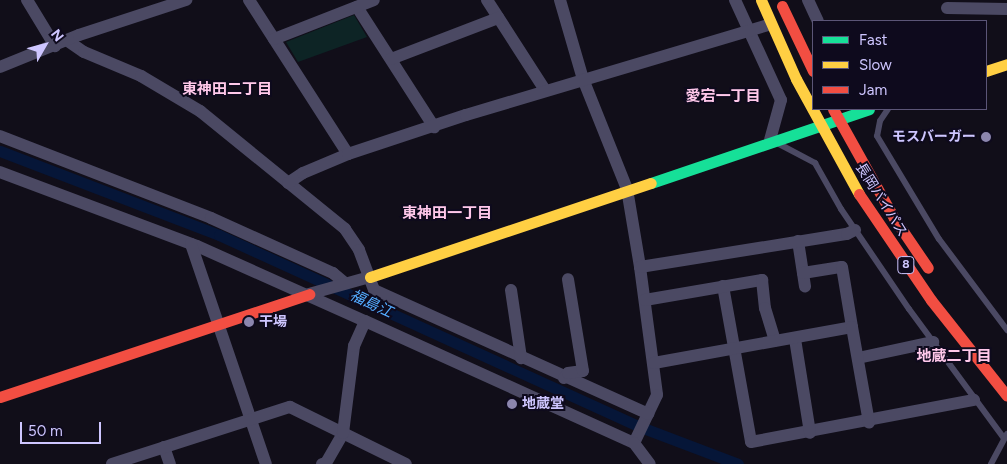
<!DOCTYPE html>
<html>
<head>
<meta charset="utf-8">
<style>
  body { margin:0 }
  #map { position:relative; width:1007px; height:464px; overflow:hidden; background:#110e19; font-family:Figtree,"Noto Sans JP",sans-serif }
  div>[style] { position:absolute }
  .green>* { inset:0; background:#0d2425 }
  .canal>* { height:11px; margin:-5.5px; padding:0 5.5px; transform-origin:5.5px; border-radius:5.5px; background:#061638 }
  .lane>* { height:6px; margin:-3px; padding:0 3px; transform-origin:3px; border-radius:3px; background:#4b4963 }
  .street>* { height:12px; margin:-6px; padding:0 6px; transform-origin:6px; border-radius:6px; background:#4b4963 }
  .fast>* { height:11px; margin:-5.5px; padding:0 5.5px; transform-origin:5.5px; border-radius:5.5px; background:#16e098 }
  .slow>* { height:11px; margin:-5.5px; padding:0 5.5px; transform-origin:5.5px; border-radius:5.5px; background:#ffcf43 }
  .jam>* { height:11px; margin:-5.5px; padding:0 5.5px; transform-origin:5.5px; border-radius:5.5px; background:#f24e42 }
  .dots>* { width:14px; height:14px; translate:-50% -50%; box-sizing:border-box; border:2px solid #0e0a1d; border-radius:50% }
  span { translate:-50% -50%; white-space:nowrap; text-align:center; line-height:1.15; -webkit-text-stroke:4px #0e0a1d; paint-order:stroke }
  .shield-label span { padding:1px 4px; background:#0e0a1d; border:1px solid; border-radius:4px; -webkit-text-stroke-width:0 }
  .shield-label { font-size:12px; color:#cec6ff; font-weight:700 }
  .poi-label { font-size:14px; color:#cec6ff; font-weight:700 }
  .right { translate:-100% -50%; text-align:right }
  .left { translate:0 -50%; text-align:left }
  .street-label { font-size:14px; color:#cec6ff }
  .neighbourhood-label { font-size:15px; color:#ffc8ea; font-weight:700 }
  .water-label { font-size:15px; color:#54acff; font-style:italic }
  .legend { position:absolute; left:812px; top:20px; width:175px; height:90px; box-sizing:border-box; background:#0e0a1d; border:1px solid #5b5577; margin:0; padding:6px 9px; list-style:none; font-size:15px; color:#cec6ff }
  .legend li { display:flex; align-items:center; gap:10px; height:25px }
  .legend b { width:25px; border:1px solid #5b5577 }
  .north { position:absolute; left:20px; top:20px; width:50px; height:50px; -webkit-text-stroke:4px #0e0a1d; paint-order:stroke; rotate:52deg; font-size:14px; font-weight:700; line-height:20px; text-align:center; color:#cec6ff }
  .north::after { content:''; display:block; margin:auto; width:18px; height:22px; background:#cec6ff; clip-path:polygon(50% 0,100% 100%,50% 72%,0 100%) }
  .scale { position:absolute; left:20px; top:422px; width:81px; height:22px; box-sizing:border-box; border:2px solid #cec6ff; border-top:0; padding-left:6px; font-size:15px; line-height:18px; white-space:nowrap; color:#cec6ff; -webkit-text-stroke:4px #0e0a1d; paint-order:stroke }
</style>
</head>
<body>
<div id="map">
  <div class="green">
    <div style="clip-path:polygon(354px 15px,367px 37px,298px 62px,286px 42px)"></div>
  </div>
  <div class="canal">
    <div style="left:0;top:151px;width:235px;rotate:21deg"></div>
    <div style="left:219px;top:235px;width:460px;rotate:24.5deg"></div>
    <div style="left:638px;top:426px;width:107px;rotate:20.8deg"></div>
  </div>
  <div class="lane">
    <div style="left:888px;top:109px;width:14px;rotate:124deg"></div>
    <div style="left:880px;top:121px;width:15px;rotate:101deg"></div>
    <div style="left:877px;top:136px;width:120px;rotate:59deg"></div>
    <div style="left:939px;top:239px;width:114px;rotate:53.2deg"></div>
    <div style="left:779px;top:144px;width:41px;rotate:27.8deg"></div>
    <div style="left:815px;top:163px;width:53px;rotate:60.5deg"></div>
    <div style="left:841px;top:209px;width:121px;rotate:55.8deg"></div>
    <div style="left:909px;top:309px;width:159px;rotate:53.7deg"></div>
    <div style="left:991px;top:464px;width:34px;rotate:-62deg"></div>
  </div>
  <div class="street">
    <div style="left:27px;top:0;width:54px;rotate:58.7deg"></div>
    <div style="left:249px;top:0;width:183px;rotate:57.3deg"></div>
    <div style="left:487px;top:0;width:107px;rotate:57.2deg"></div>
    <div style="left:560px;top:0;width:82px;rotate:73.8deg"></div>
    <div style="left:583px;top:79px;width:118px;rotate:68.2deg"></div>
    <div style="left:627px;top:189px;width:79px;rotate:80.5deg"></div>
    <div style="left:640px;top:267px;width:129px;rotate:82.4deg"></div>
    <div style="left:657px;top:395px;width:53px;rotate:115.6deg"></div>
    <div style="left:735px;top:0;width:110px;rotate:65.3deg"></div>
    <div style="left:781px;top:100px;width:41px;rotate:105.4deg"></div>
    <div style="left:808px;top:0;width:23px;rotate:65deg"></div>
    <div style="left:357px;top:7px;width:143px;rotate:57.3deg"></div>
    <div style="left:947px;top:8px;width:60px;rotate:1deg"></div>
    <div style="left:274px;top:39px;width:107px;rotate:-21.3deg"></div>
    <div style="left:68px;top:41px;width:19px;rotate:35deg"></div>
    <div style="left:84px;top:52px;width:62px;rotate:22.8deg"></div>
    <div style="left:141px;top:76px;width:69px;rotate:30.7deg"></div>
    <div style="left:200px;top:111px;width:187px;rotate:39.1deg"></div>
    <div style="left:345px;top:229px;width:25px;rotate:56deg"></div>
    <div style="left:359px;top:250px;width:43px;rotate:69.4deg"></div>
    <div style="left:374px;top:290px;width:301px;rotate:24.3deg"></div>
    <div style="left:391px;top:59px;width:115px;rotate:-21deg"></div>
    <div style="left:0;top:67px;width:85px;rotate:-22.1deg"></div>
    <div style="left:79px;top:35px;width:113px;rotate:-18.1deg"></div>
    <div style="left:0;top:136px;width:226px;rotate:21.2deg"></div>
    <div style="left:211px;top:218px;width:134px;rotate:24.3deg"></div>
    <div style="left:333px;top:273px;width:16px;rotate:40deg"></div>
    <div style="left:0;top:172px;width:210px;rotate:20.6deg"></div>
    <div style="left:197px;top:246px;width:184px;rotate:24.1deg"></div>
    <div style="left:365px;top:321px;width:295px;rotate:24.4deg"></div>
    <div style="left:634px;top:443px;width:26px;rotate:53deg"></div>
    <div style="left:288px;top:183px;width:18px;rotate:-34deg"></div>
    <div style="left:303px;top:173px;width:49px;rotate:-22.9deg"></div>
    <div style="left:348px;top:154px;width:124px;rotate:-18.3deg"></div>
    <div style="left:466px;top:115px;width:318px;rotate:-16.6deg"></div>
    <div style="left:798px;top:241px;width:46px;rotate:81.2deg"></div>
    <div style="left:191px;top:244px;width:232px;rotate:71.2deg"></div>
    <div style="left:640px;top:267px;width:210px;rotate:-9.1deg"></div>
    <div style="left:847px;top:234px;width:9px;rotate:-27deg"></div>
    <div style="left:803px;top:273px;width:39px;rotate:-9deg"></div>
    <div style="left:842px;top:267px;width:61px;rotate:80.5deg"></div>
    <div style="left:723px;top:286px;width:158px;rotate:79.8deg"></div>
    <div style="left:751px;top:442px;width:227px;rotate:-10.7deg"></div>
    <div style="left:511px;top:290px;width:69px;rotate:81.6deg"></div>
    <div style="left:309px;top:294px;width:63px;rotate:-15.6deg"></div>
    <div style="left:645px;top:300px;width:119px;rotate:-9.7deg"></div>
    <div style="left:762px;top:280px;width:28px;rotate:84deg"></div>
    <div style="left:765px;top:308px;width:34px;rotate:73deg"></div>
    <div style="left:795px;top:339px;width:95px;rotate:80.9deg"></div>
    <div style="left:858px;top:358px;width:77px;rotate:-12deg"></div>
    <div style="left:654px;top:363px;width:201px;rotate:-10.3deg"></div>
    <div style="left:852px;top:327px;width:97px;rotate:79.9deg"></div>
    <div style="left:564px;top:378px;width:6px;rotate:-51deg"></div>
    <div style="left:568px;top:373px;width:15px;rotate:-8deg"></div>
    <div style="left:583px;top:371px;width:93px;rotate:-99.3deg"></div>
    <div style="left:164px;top:447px;width:18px;rotate:71deg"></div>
    <div style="left:112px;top:464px;width:187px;rotate:-17.8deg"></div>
    <div style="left:290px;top:407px;width:129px;rotate:26.2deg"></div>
    <div style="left:322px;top:464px;width:4px;rotate:-14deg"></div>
    <div style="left:326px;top:463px;width:34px;rotate:-60deg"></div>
    <div style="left:343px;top:433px;width:88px;rotate:-82.8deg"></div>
    <div style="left:354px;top:346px;width:27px;rotate:-66deg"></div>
  </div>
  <div class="fast">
    <div style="left:651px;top:183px;width:230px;rotate:-18.7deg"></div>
  </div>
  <div class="slow">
    <div style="left:761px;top:0;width:86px;rotate:66.1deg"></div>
    <div style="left:796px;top:79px;width:131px;rotate:61.3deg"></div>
    <div style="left:986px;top:71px;width:22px;rotate:-18deg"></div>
    <div style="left:370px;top:277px;width:296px;rotate:-18.5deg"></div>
  </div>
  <div class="jam">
    <div style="left:782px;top:6px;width:72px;rotate:64.5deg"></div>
    <div style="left:833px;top:109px;width:125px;rotate:60.8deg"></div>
    <div style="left:894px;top:218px;width:60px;rotate:55.8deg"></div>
    <div style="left:859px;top:194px;width:128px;rotate:55.8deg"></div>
    <div style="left:931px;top:300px;width:122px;rotate:51.6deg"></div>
    <div style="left:0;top:397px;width:326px;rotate:-18.4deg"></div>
  </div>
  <div class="dots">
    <div style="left:986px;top:137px;background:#8c86ae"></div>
    <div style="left:249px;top:322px;background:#8c86ae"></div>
    <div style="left:512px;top:404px;background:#8c86ae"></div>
  </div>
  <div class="shield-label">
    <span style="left:906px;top:265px">8</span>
  </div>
  <div class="poi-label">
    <span class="right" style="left:976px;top:137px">モスバーガー</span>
    <span class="left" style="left:259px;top:322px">干場</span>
    <span class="left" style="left:522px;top:404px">地蔵堂</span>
  </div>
  <div class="street-label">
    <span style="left:881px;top:200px;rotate:58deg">長岡バイパス</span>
  </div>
  <div class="neighbourhood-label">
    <span style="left:227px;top:90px">東神田二丁目</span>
    <span style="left:723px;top:97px">愛宕一丁目</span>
    <span style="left:447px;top:214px">東神田一丁目</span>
    <span style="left:954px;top:357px">地蔵二丁目</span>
  </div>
  <div class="water-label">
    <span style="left:371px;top:304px;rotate:25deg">福島江</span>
  </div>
  <ul class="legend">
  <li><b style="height:6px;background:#16e098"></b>Fast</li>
  <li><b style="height:6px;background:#ffcf43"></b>Slow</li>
  <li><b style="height:6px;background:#f24e42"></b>Jam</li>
  </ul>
  <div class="north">N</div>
  <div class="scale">50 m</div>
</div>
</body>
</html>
